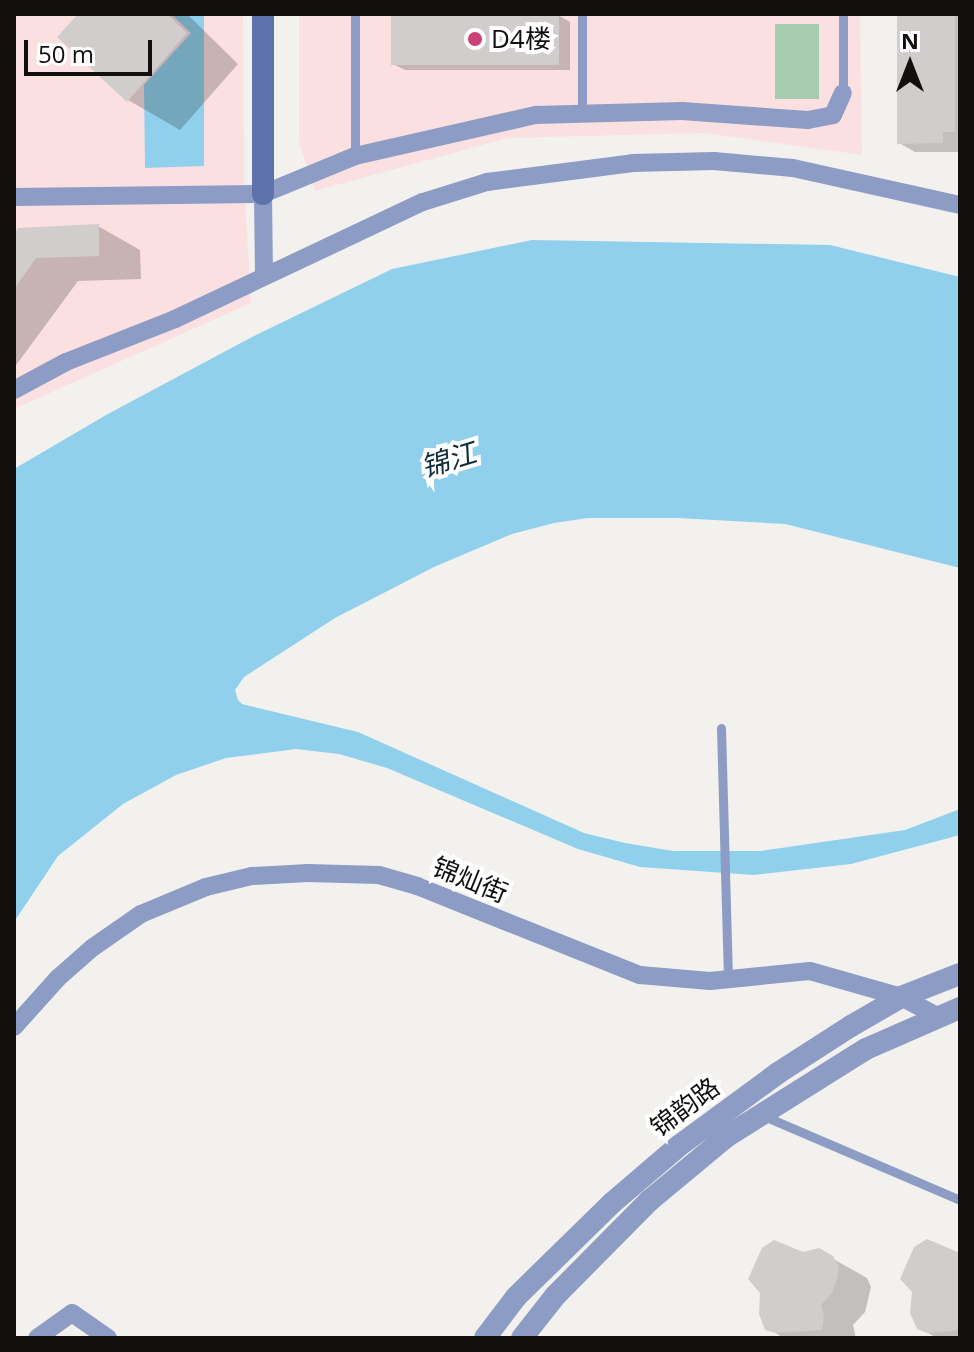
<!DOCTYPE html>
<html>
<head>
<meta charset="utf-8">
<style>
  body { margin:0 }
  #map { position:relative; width:974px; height:1352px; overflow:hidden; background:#f3f1ee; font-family:"Open Sans","Noto Sans SC",sans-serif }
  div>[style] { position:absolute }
  .commercial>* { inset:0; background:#fbe0e2 }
  .green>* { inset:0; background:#a5ccae; transform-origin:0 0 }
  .water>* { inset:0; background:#91d0ec }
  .shadow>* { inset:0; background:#0003 }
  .building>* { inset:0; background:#d1cdcc; transform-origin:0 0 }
  .service>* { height:9px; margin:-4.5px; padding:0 4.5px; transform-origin:4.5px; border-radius:4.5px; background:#8c9cc4 }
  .minor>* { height:18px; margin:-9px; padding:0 9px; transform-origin:9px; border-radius:9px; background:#8c9cc4 }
  .tertiary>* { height:22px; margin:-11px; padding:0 11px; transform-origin:11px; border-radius:11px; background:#8c9cc4 }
  .secondary>* { height:22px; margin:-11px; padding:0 11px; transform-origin:11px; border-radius:11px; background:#5d72ab }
  .dots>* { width:22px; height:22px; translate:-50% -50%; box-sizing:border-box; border:4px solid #fff; border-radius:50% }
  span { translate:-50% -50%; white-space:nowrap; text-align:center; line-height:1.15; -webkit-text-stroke:8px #fff; paint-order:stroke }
  .poi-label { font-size:26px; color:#11100f }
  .left { translate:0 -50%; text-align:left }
  .street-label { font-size:26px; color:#11100f }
  .water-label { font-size:28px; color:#0f2d3a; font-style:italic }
  .frame { position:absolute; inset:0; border:16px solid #11100f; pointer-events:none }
  .north { position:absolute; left:870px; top:24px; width:80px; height:80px; -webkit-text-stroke:6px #fff; paint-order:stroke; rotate:0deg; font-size:22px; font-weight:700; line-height:32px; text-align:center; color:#11100f }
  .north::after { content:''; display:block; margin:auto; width:28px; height:36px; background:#11100f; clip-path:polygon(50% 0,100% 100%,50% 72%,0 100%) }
  .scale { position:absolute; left:24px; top:40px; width:128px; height:36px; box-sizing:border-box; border:4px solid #11100f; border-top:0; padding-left:10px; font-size:24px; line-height:28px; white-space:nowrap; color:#11100f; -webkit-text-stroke:6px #fff; paint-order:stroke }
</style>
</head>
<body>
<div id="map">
  <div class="commercial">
    <div style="clip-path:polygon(14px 14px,243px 14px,244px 179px,251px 303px,14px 409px)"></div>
    <div style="clip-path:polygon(299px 14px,860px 14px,862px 155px,704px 133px,508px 138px,315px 191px,299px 143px)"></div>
  </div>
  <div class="green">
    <div style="left:775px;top:24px;width:44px;height:75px"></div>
  </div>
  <div class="water">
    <div style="clip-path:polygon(171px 14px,204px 14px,204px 166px,145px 168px,144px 85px,191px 33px)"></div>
    <div style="clip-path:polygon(532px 240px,830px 245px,960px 277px,960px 568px,785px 524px,677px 518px,588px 518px,554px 523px,512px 534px,434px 567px,335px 618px,244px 677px,235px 690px,238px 700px,242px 704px,358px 732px,584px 833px,625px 843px,673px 851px,761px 851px,905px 830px,960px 809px,960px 835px,851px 864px,754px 875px,640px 867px,578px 849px,387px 768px,339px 754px,296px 749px,226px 758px,176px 775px,123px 804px,58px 856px,14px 922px,14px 469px,106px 415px,252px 337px,392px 269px)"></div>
  </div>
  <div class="shadow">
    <div style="clip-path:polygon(81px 14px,187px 14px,238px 64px,180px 130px,128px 100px,60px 37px)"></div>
    <div style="clip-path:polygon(393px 14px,558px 15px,570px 22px,570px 70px,405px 70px,393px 64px)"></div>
    <div style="clip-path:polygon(899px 14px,960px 14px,959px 152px,915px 152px,899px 143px)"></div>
    <div style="clip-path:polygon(98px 226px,140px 250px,141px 279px,78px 281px,14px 368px,14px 241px)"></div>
    <div style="clip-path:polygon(819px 1251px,867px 1278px,871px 1287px,865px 1312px,853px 1325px,856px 1338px,784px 1338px,767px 1328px,803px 1254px)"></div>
    <div style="clip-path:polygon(960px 1252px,960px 1338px,937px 1338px,919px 1328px,955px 1253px)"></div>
  </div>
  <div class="building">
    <div style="clip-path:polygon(78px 14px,167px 14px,187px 33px,127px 102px,57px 37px)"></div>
    <div style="left:391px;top:14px;width:168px;height:51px"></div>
    <div style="clip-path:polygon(897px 14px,955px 14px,955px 132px,943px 132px,943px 143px,897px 144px)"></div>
    <div style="clip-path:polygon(99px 224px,99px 256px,36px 258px,14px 289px,14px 234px,18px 228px)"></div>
    <div style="clip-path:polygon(927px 1239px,960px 1253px,960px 1330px,927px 1333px,917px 1329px,910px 1313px,912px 1292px,900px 1279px,914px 1247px)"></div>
    <div style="clip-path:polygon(774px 1240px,803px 1252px,819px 1248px,833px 1256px,839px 1266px,837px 1279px,832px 1293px,821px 1305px,824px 1316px,822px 1330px,775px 1333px,765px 1330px,759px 1314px,760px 1293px,748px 1279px,762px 1248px)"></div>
  </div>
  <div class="service">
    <div style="left:355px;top:14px;width:142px;rotate:90deg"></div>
    <div style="left:582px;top:14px;width:100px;rotate:90deg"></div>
    <div style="left:843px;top:93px;width:79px;rotate:-90deg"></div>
    <div style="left:721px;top:728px;width:251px;rotate:88.4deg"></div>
    <div style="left:764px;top:1116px;width:213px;rotate:23.2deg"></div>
  </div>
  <div class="minor">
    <div style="left:263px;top:194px;width:82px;rotate:89.3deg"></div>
    <div style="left:14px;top:197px;width:249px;rotate:-0.7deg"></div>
    <div style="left:263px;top:194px;width:100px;rotate:-22.4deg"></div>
    <div style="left:355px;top:156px;width:186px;rotate:-12.8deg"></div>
    <div style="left:536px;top:115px;width:146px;rotate:-1.6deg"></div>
    <div style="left:682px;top:111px;width:126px;rotate:4.1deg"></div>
    <div style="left:808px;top:120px;width:25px;rotate:-11deg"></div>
    <div style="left:833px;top:115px;width:24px;rotate:-66deg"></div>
    <div style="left:14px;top:390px;width:59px;rotate:-28.3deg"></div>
    <div style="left:66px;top:362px;width:117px;rotate:-21.5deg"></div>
    <div style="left:175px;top:319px;width:274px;rotate:-25.3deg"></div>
    <div style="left:423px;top:202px;width:67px;rotate:-17.4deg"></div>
    <div style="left:487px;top:182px;width:147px;rotate:-7.4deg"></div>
    <div style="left:633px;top:163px;width:81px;rotate:-1.4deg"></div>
    <div style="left:714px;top:161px;width:79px;rotate:5.1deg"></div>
    <div style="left:793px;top:168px;width:171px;rotate:12.5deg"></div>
    <div style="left:14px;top:1027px;width:66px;rotate:-48.1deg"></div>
    <div style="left:58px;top:978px;width:45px;rotate:-41.4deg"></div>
    <div style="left:92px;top:948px;width:60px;rotate:-34.8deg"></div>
    <div style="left:141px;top:914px;width:70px;rotate:-22.6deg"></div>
    <div style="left:206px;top:887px;width:47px;rotate:-13.4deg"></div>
    <div style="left:252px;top:876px;width:56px;rotate:-3.1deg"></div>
    <div style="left:308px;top:873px;width:71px;rotate:1.6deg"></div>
    <div style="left:379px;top:875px;width:40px;rotate:16deg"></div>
    <div style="left:417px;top:886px;width:240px;rotate:21.8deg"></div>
    <div style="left:640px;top:975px;width:70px;rotate:4.9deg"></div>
    <div style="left:710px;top:981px;width:100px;rotate:-5.7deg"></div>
    <div style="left:810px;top:971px;width:95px;rotate:15.9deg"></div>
    <div style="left:901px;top:997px;width:43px;rotate:27.8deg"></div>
    <div style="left:37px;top:1338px;width:43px;rotate:-35.5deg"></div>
    <div style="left:72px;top:1313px;width:44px;rotate:34.8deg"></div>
  </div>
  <div class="tertiary">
    <div style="left:485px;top:1338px;width:51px;rotate:-52.9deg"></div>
    <div style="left:516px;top:1297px;width:134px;rotate:-44.4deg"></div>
    <div style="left:612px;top:1203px;width:89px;rotate:-40.5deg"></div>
    <div style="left:680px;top:1145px;width:122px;rotate:-36.3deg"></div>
    <div style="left:778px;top:1073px;width:87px;rotate:-32.8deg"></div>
    <div style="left:851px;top:1026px;width:58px;rotate:-30.1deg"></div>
    <div style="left:901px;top:997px;width:63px;rotate:-21.3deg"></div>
    <div style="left:522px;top:1338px;width:53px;rotate:-51.8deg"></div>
    <div style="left:555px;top:1296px;width:134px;rotate:-45.3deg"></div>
    <div style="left:649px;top:1201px;width:100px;rotate:-39.7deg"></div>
    <div style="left:726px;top:1137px;width:165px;rotate:-32.2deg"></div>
    <div style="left:866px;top:1049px;width:103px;rotate:-23.6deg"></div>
  </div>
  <div class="secondary">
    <div style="left:263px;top:194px;width:180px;rotate:-90deg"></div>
  </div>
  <div class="dots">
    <div style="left:475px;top:39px;background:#cb4075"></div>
  </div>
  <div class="poi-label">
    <span class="left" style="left:491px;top:39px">D4楼</span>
  </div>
  <div class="street-label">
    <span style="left:470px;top:880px;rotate:22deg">锦灿街</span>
    <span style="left:685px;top:1107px;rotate:-37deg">锦韵路</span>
  </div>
  <div class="water-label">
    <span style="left:448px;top:459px;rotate:-17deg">锦江</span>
  </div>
  <div class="frame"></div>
  <div class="north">N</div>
  <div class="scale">50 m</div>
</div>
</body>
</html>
